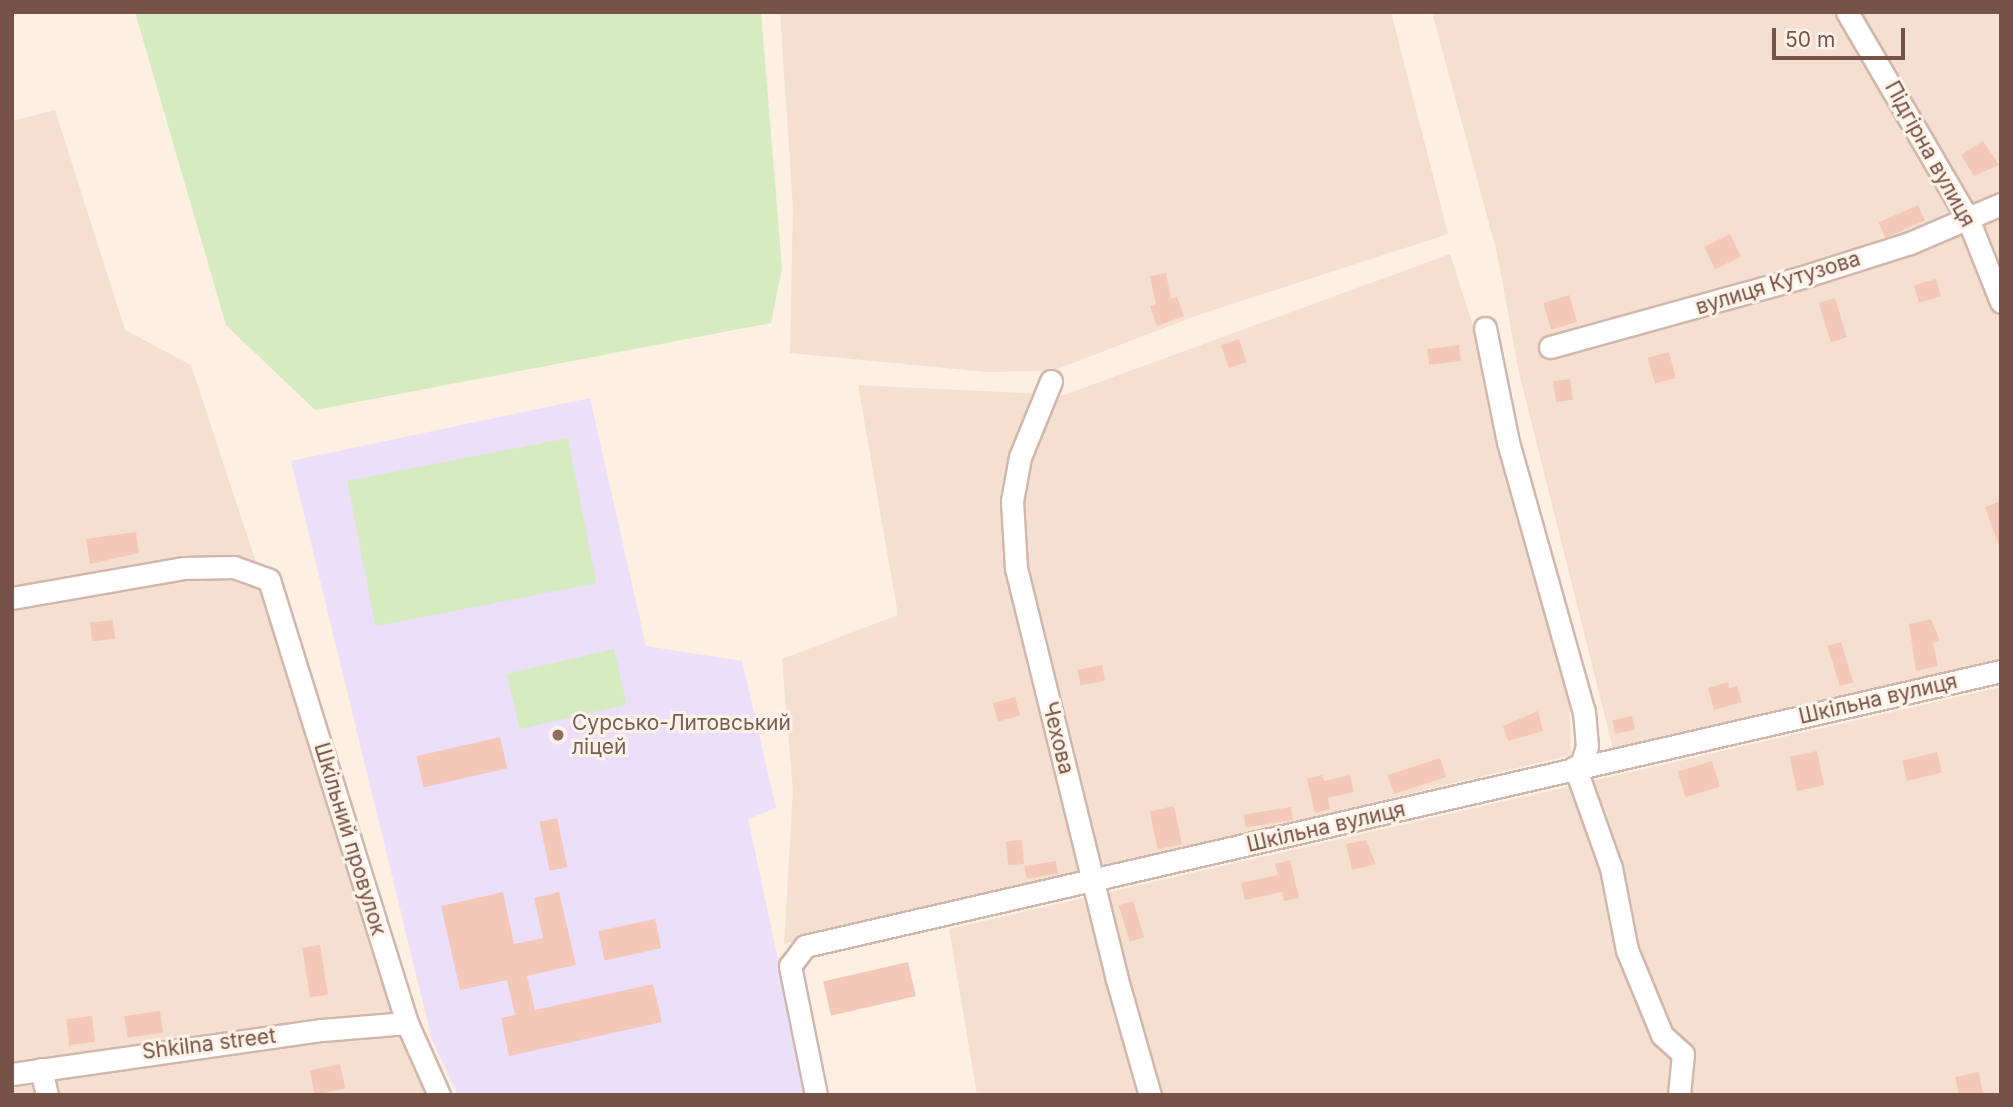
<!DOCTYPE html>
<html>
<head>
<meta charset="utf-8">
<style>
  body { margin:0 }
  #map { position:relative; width:2013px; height:1107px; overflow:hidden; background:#fdefe2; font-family:Inter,sans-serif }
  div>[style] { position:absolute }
  .residential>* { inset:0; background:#f5dfd0 }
  .education>* { inset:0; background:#ecdff9 }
  .green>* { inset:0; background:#d7ebc0; transform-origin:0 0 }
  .building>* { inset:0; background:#f3c8b9; transform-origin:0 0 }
  .roads { filter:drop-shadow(2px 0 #d1b7ab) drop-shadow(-2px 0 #d1b7ab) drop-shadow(0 2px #d1b7ab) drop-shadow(0 -2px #d1b7ab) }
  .minor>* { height:21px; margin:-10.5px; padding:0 10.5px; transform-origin:10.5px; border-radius:10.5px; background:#fff }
  .dots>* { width:19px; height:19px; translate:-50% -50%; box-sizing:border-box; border:4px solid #fff3e9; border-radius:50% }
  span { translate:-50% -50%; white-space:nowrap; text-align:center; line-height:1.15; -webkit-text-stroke:6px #fff3e9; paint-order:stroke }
  .street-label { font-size:21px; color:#765247 }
  .education-label { font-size:21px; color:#785e54 }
  .left { translate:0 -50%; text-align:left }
  .frame { position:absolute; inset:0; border:14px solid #765247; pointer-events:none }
  .scale { position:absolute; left:1772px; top:28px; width:133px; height:32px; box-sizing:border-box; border:4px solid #765247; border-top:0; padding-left:9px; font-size:21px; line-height:24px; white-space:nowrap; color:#765247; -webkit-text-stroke:5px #fff3e9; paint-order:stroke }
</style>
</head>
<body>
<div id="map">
  <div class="residential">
    <div style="clip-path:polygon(780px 12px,1391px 12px,1448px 234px,1198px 315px,1052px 371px,987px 372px,790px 353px,793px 207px)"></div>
    <div style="clip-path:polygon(1432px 12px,2001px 12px,2001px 661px,1613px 749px,1519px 373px,1497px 253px)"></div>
    <div style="clip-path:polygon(55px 110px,125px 330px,191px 365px,431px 1095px,12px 1095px,12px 121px)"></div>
    <div style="clip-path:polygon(1450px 254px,1485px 363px,1569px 694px,1571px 755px,784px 944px,793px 790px,782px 659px,898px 615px,858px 385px,1064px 395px)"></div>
    <div style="clip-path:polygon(2001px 687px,2001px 1095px,977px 1095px,949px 929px)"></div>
  </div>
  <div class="education">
    <div style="clip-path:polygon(590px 398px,646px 646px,742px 661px,776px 808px,748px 819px,807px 1095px,458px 1095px,432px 1040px,291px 461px)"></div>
  </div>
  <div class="green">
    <div style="clip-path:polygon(135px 12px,761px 12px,782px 268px,771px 323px,315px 410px,226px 325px)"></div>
    <div style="left:568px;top:438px;width:148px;height:225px;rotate:79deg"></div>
    <div style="left:614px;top:649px;width:57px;height:110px;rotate:77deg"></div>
  </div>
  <div class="building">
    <div style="clip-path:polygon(1983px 141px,1999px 165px,1974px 176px,1961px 155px)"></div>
    <div style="left:1918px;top:205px;width:17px;height:43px;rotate:66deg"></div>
    <div style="left:1730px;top:234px;width:25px;height:29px;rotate:64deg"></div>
    <div style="clip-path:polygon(1166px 273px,1171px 299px,1177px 297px,1184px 316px,1157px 326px,1150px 306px,1156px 304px,1150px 276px)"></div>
    <div style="left:1936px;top:279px;width:18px;height:23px;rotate:74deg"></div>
    <div style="left:1569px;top:295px;width:28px;height:27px;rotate:73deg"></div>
    <div style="left:1835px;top:298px;width:41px;height:17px;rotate:73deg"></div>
    <div style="left:1239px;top:339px;width:24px;height:19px;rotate:71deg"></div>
    <div style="left:1459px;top:345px;width:16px;height:32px;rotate:83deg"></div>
    <div style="left:1669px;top:352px;width:27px;height:22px;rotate:75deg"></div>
    <div style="left:1570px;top:379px;width:21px;height:17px;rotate:82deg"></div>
    <div style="clip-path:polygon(2001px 501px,2001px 546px,1999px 546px,1985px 507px)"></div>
    <div style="clip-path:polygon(136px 532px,139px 553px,90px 564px,86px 539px)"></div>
    <div style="clip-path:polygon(1931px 619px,1940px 641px,1933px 643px,1938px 666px,1916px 671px,1909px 624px)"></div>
    <div style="left:113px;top:620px;width:19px;height:23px;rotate:84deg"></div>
    <div style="left:1841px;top:642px;width:42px;height:14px;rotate:73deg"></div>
    <div style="left:1102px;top:665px;width:16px;height:25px;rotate:79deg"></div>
    <div style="clip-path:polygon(1728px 682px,1729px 688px,1737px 686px,1742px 702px,1714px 710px,1708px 688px)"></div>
    <div style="left:1015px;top:697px;width:19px;height:23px;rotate:74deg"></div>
    <div style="clip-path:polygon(1538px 711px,1543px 731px,1508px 741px,1503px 726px)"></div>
    <div style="left:1632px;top:716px;width:14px;height:20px;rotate:78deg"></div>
    <div style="left:500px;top:737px;width:32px;height:86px;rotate:77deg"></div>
    <div style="left:1817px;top:751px;width:35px;height:28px;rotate:78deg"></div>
    <div style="left:1937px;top:752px;width:21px;height:36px;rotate:76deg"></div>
    <div style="left:1440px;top:758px;width:20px;height:55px;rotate:72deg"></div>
    <div style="left:1712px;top:761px;width:27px;height:36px;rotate:73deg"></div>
    <div style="clip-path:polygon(1322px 775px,1324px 781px,1350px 775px,1354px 792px,1328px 798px,1330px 809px,1315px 813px,1307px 779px)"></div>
    <div style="left:1174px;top:806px;width:39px;height:25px;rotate:78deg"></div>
    <div style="left:1291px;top:807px;width:13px;height:48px;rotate:81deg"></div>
    <div style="left:557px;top:818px;width:50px;height:18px;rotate:78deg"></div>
    <div style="left:1022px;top:840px;width:24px;height:16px;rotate:85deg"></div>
    <div style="clip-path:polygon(1366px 840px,1376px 864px,1352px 870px,1346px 844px)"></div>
    <div style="clip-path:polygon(1290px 860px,1299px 898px,1284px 901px,1282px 892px,1245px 900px,1241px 883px,1278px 875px,1275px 864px)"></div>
    <div style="left:1056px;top:861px;width:13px;height:32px;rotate:81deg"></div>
    <div style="clip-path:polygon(503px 892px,514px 944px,543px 938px,534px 898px,559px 892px,576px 965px,527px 976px,535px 1010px,653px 984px,662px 1022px,509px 1056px,501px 1018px,515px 1015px,507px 980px,460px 990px,441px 906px)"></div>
    <div style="left:1133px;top:901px;width:38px;height:15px;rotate:73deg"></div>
    <div style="left:655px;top:919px;width:30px;height:58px;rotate:78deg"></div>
    <div style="left:320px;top:945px;width:50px;height:18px;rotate:81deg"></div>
    <div style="left:908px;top:962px;width:35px;height:87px;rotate:77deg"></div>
    <div style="left:160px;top:1011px;width:22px;height:36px;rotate:82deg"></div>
    <div style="left:92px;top:1016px;width:26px;height:26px;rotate:83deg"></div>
    <div style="left:340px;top:1064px;width:25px;height:31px;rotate:78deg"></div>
    <div style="clip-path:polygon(1979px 1072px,1983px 1095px,1959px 1095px,1955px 1077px)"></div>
  </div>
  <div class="roads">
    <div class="minor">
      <div style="left:1847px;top:12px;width:240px;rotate:59.7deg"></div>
      <div style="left:1968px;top:219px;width:89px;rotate:68.3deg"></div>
      <div style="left:1485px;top:328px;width:116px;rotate:78.6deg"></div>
      <div style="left:1508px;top:442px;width:280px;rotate:74.3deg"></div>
      <div style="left:1584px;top:712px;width:34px;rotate:85deg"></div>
      <div style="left:1587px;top:746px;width:21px;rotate:107deg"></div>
      <div style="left:1550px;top:347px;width:269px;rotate:-15.5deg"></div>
      <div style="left:1809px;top:275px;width:106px;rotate:-17.6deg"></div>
      <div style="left:1910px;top:243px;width:99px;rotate:-23.2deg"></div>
      <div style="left:1051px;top:381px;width:82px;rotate:112.2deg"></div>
      <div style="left:1020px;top:457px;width:45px;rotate:100.3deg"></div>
      <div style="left:1012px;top:501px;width:67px;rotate:86.6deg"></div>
      <div style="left:1016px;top:568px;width:420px;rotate:76.2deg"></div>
      <div style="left:1116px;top:976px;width:124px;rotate:74.1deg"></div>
      <div style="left:12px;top:598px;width:175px;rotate:-9.9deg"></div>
      <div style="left:184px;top:568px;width:50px;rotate:-1.1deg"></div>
      <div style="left:234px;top:567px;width:37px;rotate:20deg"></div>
      <div style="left:269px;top:580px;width:464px;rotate:72.7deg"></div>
      <div style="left:407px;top:1023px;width:79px;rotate:66deg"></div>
      <div style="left:1575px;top:767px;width:107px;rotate:70.4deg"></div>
      <div style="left:1611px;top:868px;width:84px;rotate:79deg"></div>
      <div style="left:1627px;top:950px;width:92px;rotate:67.6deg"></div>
      <div style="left:1662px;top:1035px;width:28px;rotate:42deg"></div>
      <div style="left:1683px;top:1054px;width:41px;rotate:95.6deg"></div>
      <div style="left:41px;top:1069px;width:27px;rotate:77deg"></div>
      <div style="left:12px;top:1074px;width:313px;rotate:-8.1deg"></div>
      <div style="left:322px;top:1030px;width:85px;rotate:-4.7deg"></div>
      <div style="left:816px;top:1095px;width:132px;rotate:-101.4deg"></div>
      <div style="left:790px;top:966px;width:25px;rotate:-53deg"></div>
      <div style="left:805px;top:946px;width:1227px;rotate:-12.95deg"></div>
    </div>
  </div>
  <div class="dots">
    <div style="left:558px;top:735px;background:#8d6e63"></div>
  </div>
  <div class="street-label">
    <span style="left:1930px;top:154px;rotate:61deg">Підгірна вулиця</span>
    <span style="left:1778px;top:283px;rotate:-17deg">вулиця Кутузова</span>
    <span style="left:1878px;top:699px;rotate:-13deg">Шкільна вулиця</span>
    <span style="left:1058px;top:738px;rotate:76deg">Чехова</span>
    <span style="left:1326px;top:827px;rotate:-13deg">Шкільна вулиця</span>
    <span style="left:350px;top:839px;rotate:73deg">Шкільний провулок</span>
    <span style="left:209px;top:1044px;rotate:-7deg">Shkilna street</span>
  </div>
  <div class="education-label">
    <span class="left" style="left:572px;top:735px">Сурсько-Литовський<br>ліцей</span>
  </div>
  <div class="frame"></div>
  <div class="scale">50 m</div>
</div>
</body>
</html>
